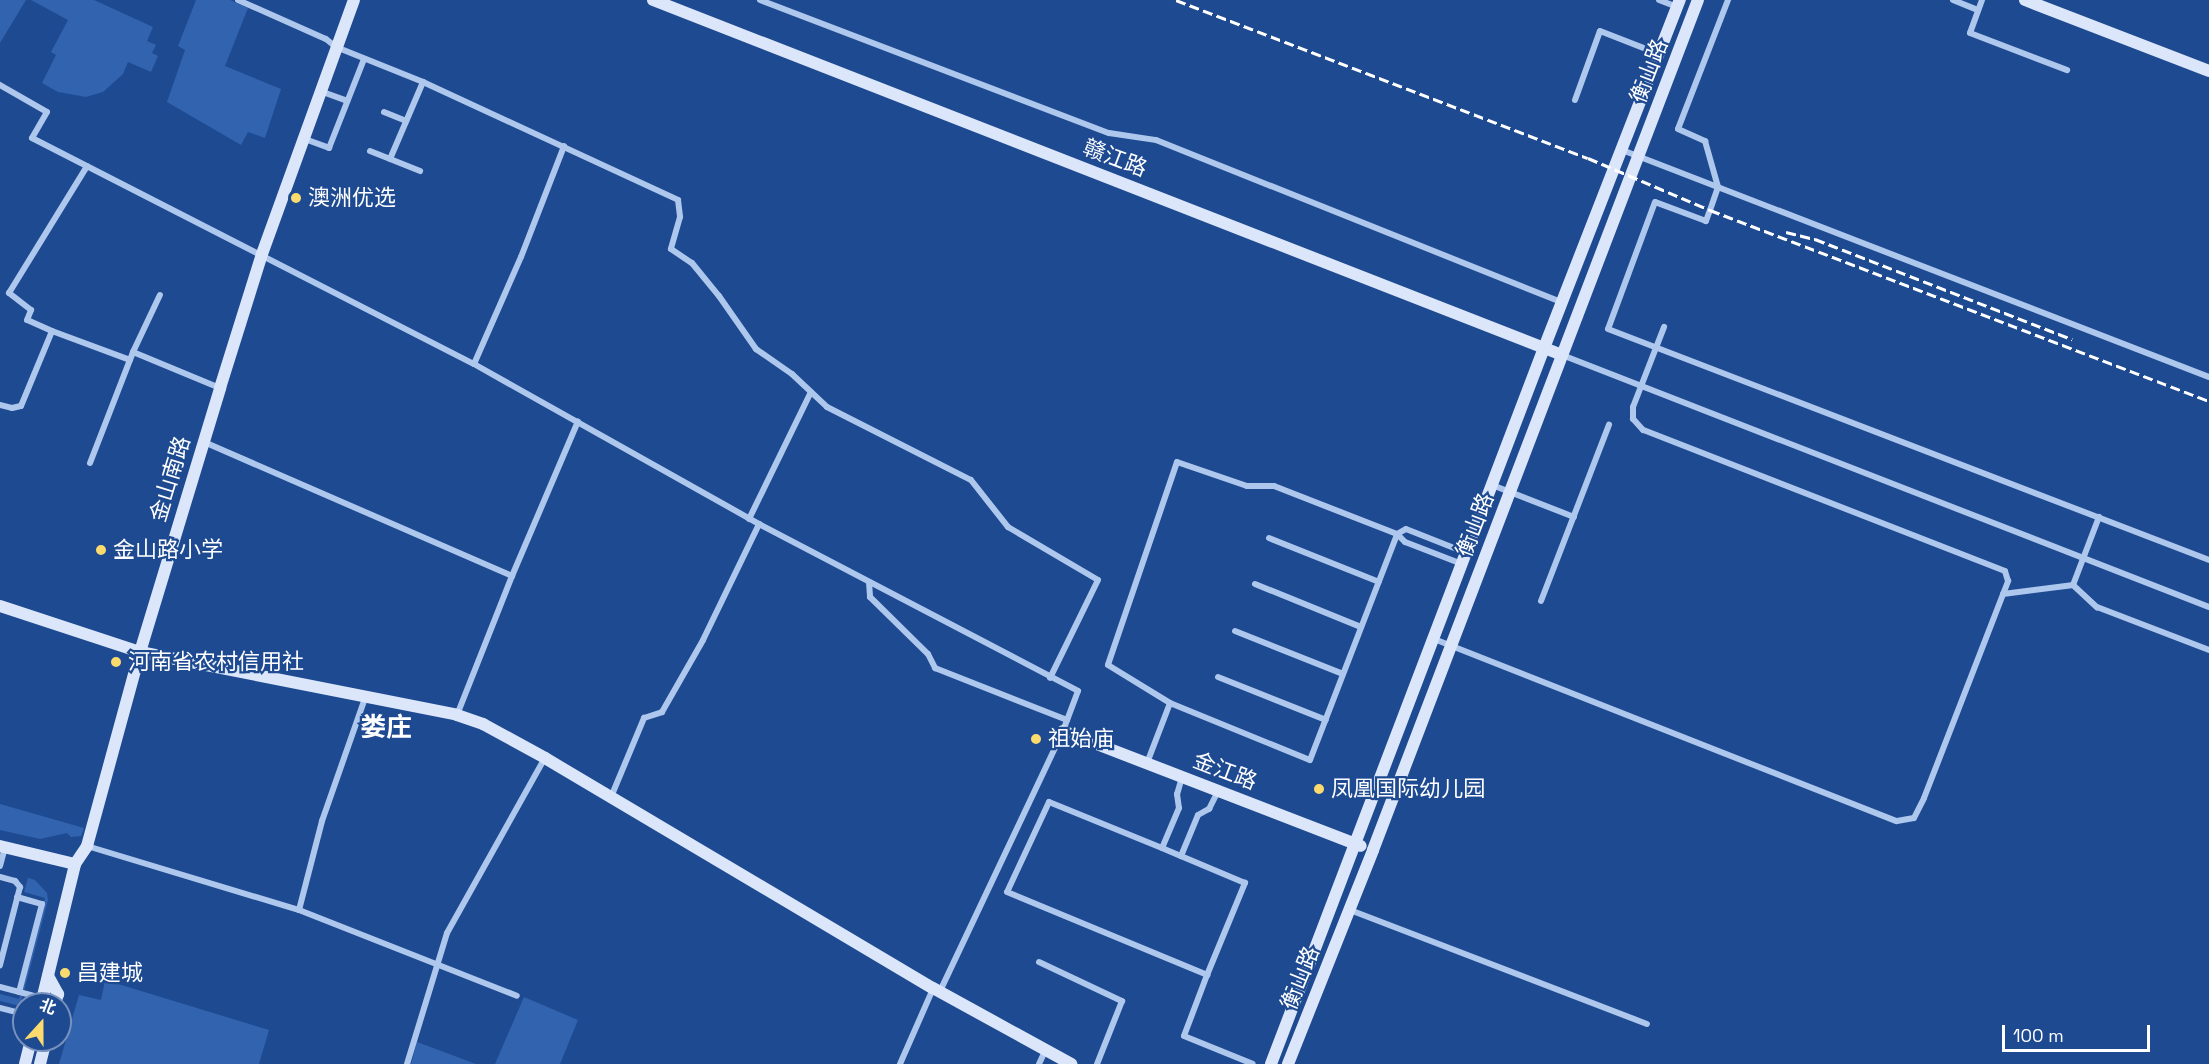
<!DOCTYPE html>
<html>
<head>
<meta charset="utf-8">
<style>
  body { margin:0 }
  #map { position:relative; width:2209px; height:1064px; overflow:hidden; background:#1e4a91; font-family:"Space Grotesk","Noto Sans SC",sans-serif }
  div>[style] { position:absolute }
  .green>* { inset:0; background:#3163ae }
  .street>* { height:6px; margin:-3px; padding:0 3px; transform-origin:3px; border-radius:3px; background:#aec7ed }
  .secondary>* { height:12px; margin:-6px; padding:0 6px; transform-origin:6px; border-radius:6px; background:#dbe6fa }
  .rail>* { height:3px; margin-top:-1.5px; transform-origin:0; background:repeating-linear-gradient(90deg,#fff 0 10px,transparent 0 14.5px) }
  .dots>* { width:16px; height:16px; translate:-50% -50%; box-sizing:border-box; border:3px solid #1e4a91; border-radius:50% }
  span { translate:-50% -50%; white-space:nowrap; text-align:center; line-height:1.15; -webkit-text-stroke:4.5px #1e4a91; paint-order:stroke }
  .street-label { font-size:22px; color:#fff }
  .poi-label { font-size:22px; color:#fff }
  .left { translate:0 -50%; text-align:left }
  .quarter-label { font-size:26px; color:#fff; font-weight:700 }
  .north { position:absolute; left:12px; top:992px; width:60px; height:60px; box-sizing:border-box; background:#1e4a91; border:2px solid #7892bd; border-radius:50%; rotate:21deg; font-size:16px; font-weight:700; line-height:24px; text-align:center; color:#fff }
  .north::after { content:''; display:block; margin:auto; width:21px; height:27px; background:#fcdb6e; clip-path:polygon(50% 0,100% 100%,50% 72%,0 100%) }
  .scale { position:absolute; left:2002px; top:1025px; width:148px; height:27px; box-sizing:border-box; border:3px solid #fff; border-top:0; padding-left:8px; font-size:18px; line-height:21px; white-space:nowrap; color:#fff; -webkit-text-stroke:4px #1e4a91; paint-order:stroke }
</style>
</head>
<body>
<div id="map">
  <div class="green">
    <div style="clip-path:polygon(0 0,26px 0,0 43px)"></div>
    <div style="clip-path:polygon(31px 0,94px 0,153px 27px,147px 41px,156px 45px,152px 53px,158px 56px,151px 72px,128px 62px,123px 74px,103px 92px,86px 97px,58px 92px,42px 83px,56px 55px,51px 52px,68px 20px)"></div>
    <div style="clip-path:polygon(196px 0,230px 0,248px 8px,225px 66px,281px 89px,265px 138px,248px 132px,241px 145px,167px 102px,185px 50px,178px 46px)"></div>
    <div style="clip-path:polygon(0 804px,84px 828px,81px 836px,71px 837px,67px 833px,40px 839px,0 830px)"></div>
    <div style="clip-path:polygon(0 869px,35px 880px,47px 893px,48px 900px,20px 1006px,0 1001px,0 994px,19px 999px,45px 898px,24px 892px,28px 878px)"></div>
    <div style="clip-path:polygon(105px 980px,269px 1030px,259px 1064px,59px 1064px,79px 995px,101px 1000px)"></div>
    <div style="clip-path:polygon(524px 997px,578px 1020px,560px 1064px,495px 1064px)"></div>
    <div style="clip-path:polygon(417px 1042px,476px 1064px,411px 1064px)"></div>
  </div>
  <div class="street">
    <div style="left:238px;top:0;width:96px;rotate:23.9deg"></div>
    <div style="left:326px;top:39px;width:13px;rotate:39deg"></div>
    <div style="left:336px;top:47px;width:94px;rotate:21.9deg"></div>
    <div style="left:423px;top:82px;width:281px;rotate:24.8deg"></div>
    <div style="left:678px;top:200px;width:17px;rotate:83deg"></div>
    <div style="left:680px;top:217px;width:33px;rotate:106deg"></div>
    <div style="left:671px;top:249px;width:25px;rotate:34deg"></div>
    <div style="left:692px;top:263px;width:43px;rotate:50.7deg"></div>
    <div style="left:719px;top:296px;width:65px;rotate:55.1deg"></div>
    <div style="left:756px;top:349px;width:44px;rotate:34.8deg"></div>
    <div style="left:792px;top:374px;width:48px;rotate:43.3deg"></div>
    <div style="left:827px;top:407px;width:161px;rotate:26.9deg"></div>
    <div style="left:971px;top:480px;width:60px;rotate:51.8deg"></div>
    <div style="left:1008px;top:527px;width:104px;rotate:30.5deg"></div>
    <div style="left:1098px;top:580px;width:109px;rotate:116.1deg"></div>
    <div style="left:760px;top:0;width:373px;rotate:20.9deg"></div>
    <div style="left:1109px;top:133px;width:48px;rotate:8.5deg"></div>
    <div style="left:1156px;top:140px;width:437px;rotate:21.8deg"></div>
    <div style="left:1659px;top:0;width:19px;rotate:21deg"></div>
    <div style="left:1728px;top:0;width:138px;rotate:111.2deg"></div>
    <div style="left:1678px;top:129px;width:30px;rotate:24deg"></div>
    <div style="left:1705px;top:141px;width:48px;rotate:74.2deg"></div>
    <div style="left:1718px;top:187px;width:24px;rotate:109deg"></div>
    <div style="left:1710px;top:210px;width:12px;rotate:110deg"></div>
    <div style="left:1706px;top:221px;width:54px;rotate:-159.6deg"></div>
    <div style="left:1655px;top:202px;width:135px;rotate:110.3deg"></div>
    <div style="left:1608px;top:329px;width:644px;rotate:21.02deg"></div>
    <div style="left:1953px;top:0;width:27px;rotate:22deg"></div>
    <div style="left:1982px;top:0;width:35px;rotate:110deg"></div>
    <div style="left:1970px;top:33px;width:104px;rotate:20.9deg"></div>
    <div style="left:0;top:85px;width:54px;rotate:29.9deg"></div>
    <div style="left:47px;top:112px;width:30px;rotate:120deg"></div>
    <div style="left:32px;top:138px;width:496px;rotate:27.1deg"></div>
    <div style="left:474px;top:364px;width:327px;rotate:29.3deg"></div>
    <div style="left:759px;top:524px;width:360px;rotate:27.6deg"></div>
    <div style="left:1078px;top:691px;width:43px;rotate:110.6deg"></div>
    <div style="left:1063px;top:731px;width:288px;rotate:115.3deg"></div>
    <div style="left:320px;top:91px;width:29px;rotate:20deg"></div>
    <div style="left:1575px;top:100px;width:73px;rotate:-70.1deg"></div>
    <div style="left:1600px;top:31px;width:63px;rotate:21.3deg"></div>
    <div style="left:384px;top:112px;width:24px;rotate:22deg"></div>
    <div style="left:302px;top:138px;width:29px;rotate:20deg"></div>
    <div style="left:329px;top:148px;width:96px;rotate:-68.5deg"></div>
    <div style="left:1622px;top:150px;width:629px;rotate:21.14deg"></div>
    <div style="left:370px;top:151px;width:54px;rotate:21.8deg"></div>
    <div style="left:390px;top:159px;width:84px;rotate:-66.8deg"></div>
    <div style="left:52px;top:331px;width:27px;rotate:-156deg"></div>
    <div style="left:27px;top:320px;width:11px;rotate:-68deg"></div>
    <div style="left:31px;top:310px;width:28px;rotate:-142deg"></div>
    <div style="left:9px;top:293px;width:149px;rotate:-58.4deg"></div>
    <div style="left:133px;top:352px;width:63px;rotate:-64.7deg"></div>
    <div style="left:1562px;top:355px;width:694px;rotate:21.28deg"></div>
    <div style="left:474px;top:364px;width:117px;rotate:-66.3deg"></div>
    <div style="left:521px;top:257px;width:119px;rotate:-68.8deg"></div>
    <div style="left:0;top:405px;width:12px;rotate:14deg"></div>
    <div style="left:12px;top:408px;width:9px;rotate:-13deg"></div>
    <div style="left:21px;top:406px;width:81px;rotate:-67.5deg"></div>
    <div style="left:52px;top:331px;width:83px;rotate:20.4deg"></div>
    <div style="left:130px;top:360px;width:9px;rotate:-69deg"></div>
    <div style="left:133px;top:352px;width:94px;rotate:22.5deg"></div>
    <div style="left:204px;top:442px;width:336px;rotate:23.5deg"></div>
    <div style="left:90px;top:463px;width:110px;rotate:-68.8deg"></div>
    <div style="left:1492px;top:485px;width:88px;rotate:21.3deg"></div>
    <div style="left:749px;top:519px;width:141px;rotate:-64deg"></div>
    <div style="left:1269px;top:538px;width:118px;rotate:21.8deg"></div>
    <div style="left:1462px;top:564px;width:61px;rotate:-158.9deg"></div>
    <div style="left:1405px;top:542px;width:11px;rotate:-135deg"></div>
    <div style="left:1397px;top:534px;width:10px;rotate:-29deg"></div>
    <div style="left:1406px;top:529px;width:66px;rotate:21.5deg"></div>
    <div style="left:869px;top:582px;width:15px;rotate:86deg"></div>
    <div style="left:870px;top:597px;width:81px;rotate:44.5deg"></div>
    <div style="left:928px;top:654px;width:16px;rotate:63deg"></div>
    <div style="left:935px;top:668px;width:142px;rotate:21.5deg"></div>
    <div style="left:1255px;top:584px;width:114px;rotate:22.1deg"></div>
    <div style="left:2073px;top:585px;width:33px;rotate:43deg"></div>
    <div style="left:2097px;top:607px;width:120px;rotate:21deg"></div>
    <div style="left:2003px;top:594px;width:71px;rotate:-7.3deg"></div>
    <div style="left:2073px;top:585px;width:73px;rotate:-69.1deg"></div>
    <div style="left:1541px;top:601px;width:189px;rotate:-68.9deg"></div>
    <div style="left:1235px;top:631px;width:116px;rotate:21.7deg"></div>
    <div style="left:1434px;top:639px;width:497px;rotate:21.5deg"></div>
    <div style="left:1897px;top:821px;width:17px;rotate:-10deg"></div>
    <div style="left:1914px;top:818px;width:22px;rotate:-63deg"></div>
    <div style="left:1924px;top:798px;width:233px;rotate:-68.8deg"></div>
    <div style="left:2008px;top:581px;width:10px;rotate:-107deg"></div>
    <div style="left:2005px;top:571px;width:388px;rotate:-158.7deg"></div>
    <div style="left:1643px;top:430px;width:15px;rotate:-132deg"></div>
    <div style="left:1633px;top:419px;width:12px;rotate:-90deg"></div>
    <div style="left:1633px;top:407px;width:86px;rotate:-68.8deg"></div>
    <div style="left:1218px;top:677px;width:116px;rotate:21.7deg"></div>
    <div style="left:457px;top:715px;width:149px;rotate:-68.4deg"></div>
    <div style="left:512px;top:576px;width:168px;rotate:-66.9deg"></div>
    <div style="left:1147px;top:763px;width:64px;rotate:-69deg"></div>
    <div style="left:1170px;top:703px;width:151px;rotate:22.2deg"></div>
    <div style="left:1310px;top:760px;width:242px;rotate:-68.9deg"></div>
    <div style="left:1397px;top:534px;width:132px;rotate:-158.7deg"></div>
    <div style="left:1274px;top:486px;width:27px;rotate:180deg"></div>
    <div style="left:1247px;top:486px;width:74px;rotate:-161.1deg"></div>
    <div style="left:1177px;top:462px;width:214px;rotate:108.8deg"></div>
    <div style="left:1108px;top:665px;width:73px;rotate:31.5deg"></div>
    <div style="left:1182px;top:777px;width:18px;rotate:106deg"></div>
    <div style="left:1177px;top:794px;width:14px;rotate:82deg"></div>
    <div style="left:1179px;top:808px;width:43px;rotate:113deg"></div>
    <div style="left:1162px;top:848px;width:122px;rotate:-157.8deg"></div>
    <div style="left:1049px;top:802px;width:99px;rotate:115deg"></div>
    <div style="left:1007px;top:892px;width:217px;rotate:22.5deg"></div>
    <div style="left:1207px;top:975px;width:100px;rotate:-67.6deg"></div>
    <div style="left:1245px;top:883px;width:69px;rotate:-157.1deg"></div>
    <div style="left:1181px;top:856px;width:44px;rotate:-67.5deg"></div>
    <div style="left:1198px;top:815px;width:13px;rotate:-29deg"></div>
    <div style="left:1209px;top:809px;width:20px;rotate:-63deg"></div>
    <div style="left:611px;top:797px;width:86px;rotate:-67.3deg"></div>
    <div style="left:644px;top:718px;width:19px;rotate:-18deg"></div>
    <div style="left:662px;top:712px;width:83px;rotate:-60.3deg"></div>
    <div style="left:703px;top:640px;width:129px;rotate:-64.2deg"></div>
    <div style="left:87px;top:846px;width:221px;rotate:16.8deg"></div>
    <div style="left:299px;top:910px;width:234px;rotate:21.5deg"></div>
    <div style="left:1162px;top:848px;width:21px;rotate:23deg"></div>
    <div style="left:0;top:866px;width:20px;rotate:-75deg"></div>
    <div style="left:0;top:877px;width:16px;rotate:15deg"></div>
    <div style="left:15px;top:881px;width:8px;rotate:50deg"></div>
    <div style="left:20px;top:887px;width:81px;rotate:104.4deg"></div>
    <div style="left:17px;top:897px;width:26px;rotate:16deg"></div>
    <div style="left:42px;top:904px;width:91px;rotate:104.6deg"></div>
    <div style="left:299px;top:910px;width:92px;rotate:-75.5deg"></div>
    <div style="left:322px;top:821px;width:130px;rotate:-70.7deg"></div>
    <div style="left:1350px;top:910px;width:318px;rotate:21deg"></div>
    <div style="left:1039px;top:962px;width:92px;rotate:25.2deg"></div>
    <div style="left:1122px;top:1001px;width:68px;rotate:111.6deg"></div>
    <div style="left:1207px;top:975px;width:65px;rotate:110.7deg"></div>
    <div style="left:1184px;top:1036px;width:74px;rotate:22.1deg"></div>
    <div style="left:0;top:987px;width:43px;rotate:14.7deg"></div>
    <div style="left:0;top:1008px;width:25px;rotate:14deg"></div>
    <div style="left:407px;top:1064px;width:137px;rotate:-73deg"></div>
    <div style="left:447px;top:933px;width:201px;rotate:-60.8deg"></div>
    <div style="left:900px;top:1064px;width:82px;rotate:-66.3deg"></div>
    <div style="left:1039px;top:1064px;width:14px;rotate:-65deg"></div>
  </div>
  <div class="secondary">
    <div style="left:653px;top:0;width:976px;rotate:21.33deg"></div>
    <div style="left:2025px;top:0;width:197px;rotate:21.1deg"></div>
    <div style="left:0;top:606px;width:147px;rotate:18.2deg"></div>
    <div style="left:140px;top:652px;width:323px;rotate:11.2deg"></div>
    <div style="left:457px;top:715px;width:28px;rotate:19deg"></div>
    <div style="left:483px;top:724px;width:71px;rotate:28.7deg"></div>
    <div style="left:545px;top:758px;width:451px;rotate:30.7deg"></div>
    <div style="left:933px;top:988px;width:158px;rotate:28.8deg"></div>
    <div style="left:1063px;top:731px;width:319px;rotate:21.1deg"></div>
    <div style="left:0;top:846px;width:77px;rotate:13.5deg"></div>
    <div style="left:48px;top:976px;width:21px;rotate:61deg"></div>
    <div style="left:58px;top:994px;width:10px;rotate:107deg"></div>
    <div style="left:41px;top:1004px;width:144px;rotate:-76.3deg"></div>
    <div style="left:75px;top:864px;width:22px;rotate:-56deg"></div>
    <div style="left:87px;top:846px;width:201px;rotate:-74.7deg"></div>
    <div style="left:140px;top:652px;width:276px;rotate:-73.1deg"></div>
    <div style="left:220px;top:388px;width:140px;rotate:-72.6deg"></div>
    <div style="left:262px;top:254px;width:270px;rotate:-70.1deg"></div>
    <div style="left:25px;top:1064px;width:25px;rotate:-76deg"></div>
    <div style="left:40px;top:1064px;width:25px;rotate:-76deg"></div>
    <div style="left:1271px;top:1064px;width:766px;rotate:-69.13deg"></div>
    <div style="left:1544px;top:348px;width:374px;rotate:-68.7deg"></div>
    <div style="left:1288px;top:1064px;width:230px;rotate:-68.3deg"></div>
    <div style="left:1373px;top:850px;width:910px;rotate:-69.08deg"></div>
  </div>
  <div class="rail">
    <div style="left:1176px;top:0;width:441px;rotate:21deg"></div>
    <div style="left:1588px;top:158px;width:133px;rotate:23.1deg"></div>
    <div style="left:1710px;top:210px;width:534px;rotate:20.95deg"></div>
    <div style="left:1786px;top:232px;width:30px;rotate:14deg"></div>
    <div style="left:1815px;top:239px;width:276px;rotate:21.3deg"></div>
  </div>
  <div class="dots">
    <div style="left:296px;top:198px;background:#fcdb6e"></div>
    <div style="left:101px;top:550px;background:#fcdb6e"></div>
    <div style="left:116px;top:662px;background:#fcdb6e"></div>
    <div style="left:1036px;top:739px;background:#fcdb6e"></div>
    <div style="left:1319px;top:789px;background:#fcdb6e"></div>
    <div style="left:65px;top:973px;background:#fcdb6e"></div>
  </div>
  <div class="street-label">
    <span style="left:1649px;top:71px;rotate:-69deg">衡山路</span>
    <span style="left:1115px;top:158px;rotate:21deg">赣江路</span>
    <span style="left:170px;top:479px;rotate:-73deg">金山南路</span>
    <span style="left:1475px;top:525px;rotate:-69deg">衡山路</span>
    <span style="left:1225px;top:771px;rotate:21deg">金江路</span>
    <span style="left:1300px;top:978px;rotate:-68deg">衡山路</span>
  </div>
  <div class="poi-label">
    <span class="left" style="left:308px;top:198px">澳洲优选</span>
    <span class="left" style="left:113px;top:550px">金山路小学</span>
    <span class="left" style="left:128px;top:662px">河南省农村信用社</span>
    <span class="left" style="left:1048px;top:739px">祖始庙</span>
    <span class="left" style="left:1331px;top:789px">凤凰国际幼儿园</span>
    <span class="left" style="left:77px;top:973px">昌建城</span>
  </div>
  <div class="quarter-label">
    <span style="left:386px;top:728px">娄庄</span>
  </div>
  <div class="north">北</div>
  <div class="scale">100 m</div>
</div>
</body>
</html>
